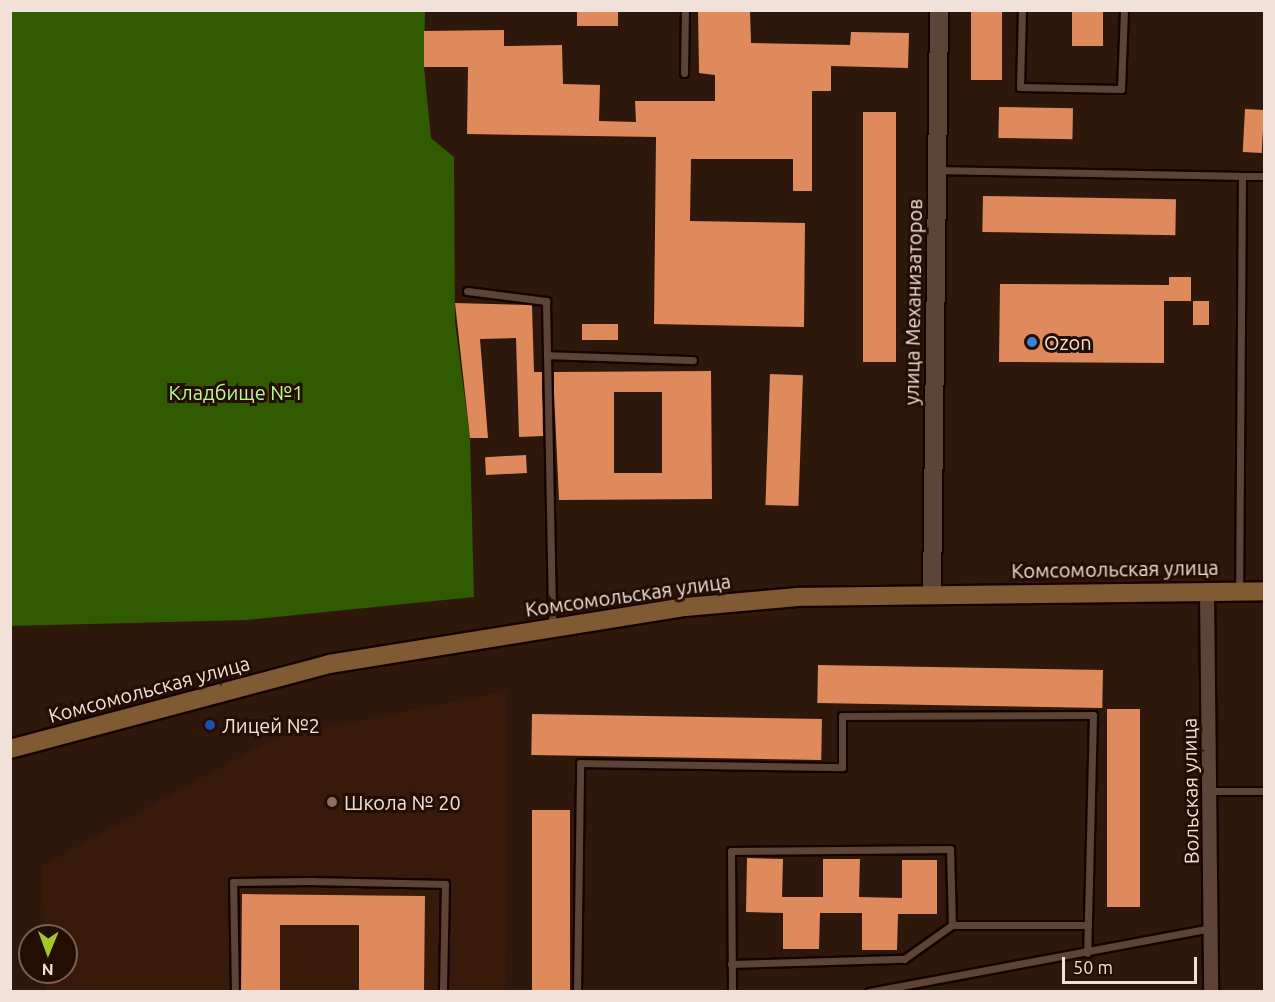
<!DOCTYPE html>
<html>
<head>
<meta charset="utf-8">
<style>
  body { margin:0 }
  #map { position:relative; width:1275px; height:1002px; overflow:hidden; background:#2e180b; font-family:Ubuntu,sans-serif }
  div>[style] { position:absolute }
  .built>* { inset:0; background:#371a0a }
  .forest>* { inset:0; background:#305b00 }
  .building>* { inset:0; background:#df8a5c; transform-origin:0 0 }
  .roads { filter:drop-shadow(2px 0 #150300) drop-shadow(-2px 0 #150300) drop-shadow(0 2px #150300) drop-shadow(0 -2px #150300) }
  .service>* { height:7px; margin:-3.5px; padding:0 3.5px; transform-origin:3.5px; border-radius:3.5px; background:#5e4437 }
  .minor>* { height:14px; margin:-7px; padding:0 7px; transform-origin:7px; border-radius:7px; background:#5e4437 }
  .tertiary>* { height:18px; margin:-9px; padding:0 9px; transform-origin:9px; border-radius:9px; background:#5e4437 }
  .secondary>* { height:18px; margin:-9px; padding:0 9px; transform-origin:9px; border-radius:9px; background:#7f5a32 }
  .dots>* { width:16px; height:16px; translate:-50% -50%; box-sizing:border-box; border:3px solid #240e04; border-radius:50% }
  span { translate:-50% -50%; white-space:nowrap; text-align:center; line-height:1.15; -webkit-text-stroke:6px #240e04; paint-order:stroke }
  .street-label { font-size:20px; color:#f1e1d9 }
  .poi-label { font-size:20px; color:#f1e1d9 }
  .left { translate:0 -50%; text-align:left }
  .park-label { font-size:20px; color:#bafa8f }
  .frame { position:absolute; inset:0; border:12px solid #f1e1d9; pointer-events:none }
  .north { position:absolute; left:18px; top:924px; width:60px; height:60px; box-sizing:border-box; background:#240e04; border:2px solid #766259; border-radius:50%; rotate:181deg; font-size:16px; font-weight:700; line-height:24px; text-align:center; color:#f1e1d9 }
  .north::after { content:''; display:block; margin:auto; width:21px; height:27px; background:#a4c825; clip-path:polygon(50% 0,100% 100%,50% 72%,0 100%) }
  .scale { position:absolute; left:1062px; top:957px; width:135px; height:27px; box-sizing:border-box; border:3px solid #f1e1d9; border-top:0; padding-left:8px; font-size:18px; line-height:21px; white-space:nowrap; color:#f1e1d9; -webkit-text-stroke:4px #240e04; paint-order:stroke }
</style>
</head>
<body>
<div id="map">
  <div class="built">
    <div style="clip-path:polygon(506px 691px,505px 991px,46px 991px,45px 972px,66px 972px,66px 936px,44px 936px,42px 866px,274px 738px)"></div>
  </div>
  <div class="forest">
    <div style="clip-path:polygon(10px 11px,425px 11px,424px 67px,431px 138px,454px 157px,455px 322px,470px 438px,474px 597px,246px 620px,11px 626px)"></div>
  </div>
  <div class="building">
    <div style="left:577px;top:10px;width:41px;height:16px"></div>
    <div style="clip-path:polygon(698px 10px,750px 10px,751px 43px,850px 45px,851px 32px,909px 33px,908px 68px,831px 66px,831px 91px,812px 91px,812px 191px,793px 191px,793px 159px,691px 159px,690px 221px,805px 223px,804px 327px,654px 324px,656px 137px,467px 134px,468px 67px,424px 67px,424px 31px,504px 30px,504px 46px,562px 45px,563px 84px,600px 85px,599px 121px,636px 122px,635px 101px,715px 101px,715px 75px,699px 73px)"></div>
    <div style="left:971px;top:10px;width:31px;height:70px"></div>
    <div style="left:1072px;top:10px;width:31px;height:36px"></div>
    <div style="left:999px;top:107px;width:74px;height:31px;rotate:1deg"></div>
    <div style="left:1245px;top:109px;width:19px;height:43px;rotate:3deg"></div>
    <div style="left:863px;top:112px;width:33px;height:250px"></div>
    <div style="left:983px;top:196px;width:193px;height:36px;rotate:1deg"></div>
    <div style="clip-path:polygon(1169px 277px,1191px 277px,1191px 301px,1164px 301px,1164px 363px,999px 362px,1000px 284px,1169px 285px)"></div>
    <div style="left:1193px;top:301px;width:16px;height:24px"></div>
    <div style="clip-path:polygon(455px 303px,532px 305px,534px 372px,542px 372px,543px 436px,519px 437px,516px 338px,480px 339px,488px 438px,470px 438px)"></div>
    <div style="left:582px;top:324px;width:36px;height:16px"></div>
    <div style="clip-path:polygon(evenodd,711px 371px,712px 499px,559px 500px,553px 372px,711px 371px,614px 392px,662px 392px,662px 473px,614px 473px,614px 392px)"></div>
    <div style="left:770px;top:374px;width:33px;height:131px;rotate:2deg"></div>
    <div style="left:526px;top:455px;width:18px;height:41px;rotate:87deg"></div>
    <div style="left:818px;top:665px;width:285px;height:38px;rotate:1deg"></div>
    <div style="left:1107px;top:709px;width:33px;height:198px"></div>
    <div style="left:532px;top:714px;width:290px;height:41px;rotate:1deg"></div>
    <div style="left:532px;top:810px;width:38px;height:182px"></div>
    <div style="clip-path:polygon(747px 858px,783px 859px,782px 897px,823px 897px,823px 859px,860px 859px,859px 897px,902px 898px,902px 860px,937px 860px,937px 914px,898px 914px,897px 950px,862px 950px,862px 913px,820px 913px,819px 949px,783px 949px,783px 913px,746px 912px)"></div>
    <div style="clip-path:polygon(242px 894px,425px 896px,424px 992px,359px 992px,359px 925px,280px 925px,280px 992px,241px 992px)"></div>
  </div>
  <div class="roads">
    <div class="service">
      <div style="left:1022px;top:10px;width:77px;rotate:91.5deg"></div>
      <div style="left:1020px;top:87px;width:101px;rotate:1.1deg"></div>
      <div style="left:1121px;top:89px;width:79px;rotate:-87.8deg"></div>
      <div style="left:684px;top:73px;width:63px;rotate:-89.1deg"></div>
      <div style="left:939px;top:170px;width:303px;rotate:1.1deg"></div>
      <div style="left:1242px;top:176px;width:414px;rotate:90.4deg"></div>
      <div style="left:1242px;top:176px;width:22px"></div>
      <div style="left:467px;top:291px;width:80px;rotate:7.2deg"></div>
      <div style="left:546px;top:301px;width:325px;rotate:88.9deg"></div>
      <div style="left:547px;top:355px;width:146px;rotate:2deg"></div>
      <div style="left:1209px;top:791px;width:55px"></div>
      <div style="left:731px;top:964px;width:173px;rotate:-1.7deg"></div>
      <div style="left:904px;top:959px;width:59px;rotate:-35.3deg"></div>
      <div style="left:235px;top:992px;width:110px;rotate:-91deg"></div>
      <div style="left:233px;top:882px;width:79px;rotate:-0.7deg"></div>
      <div style="left:312px;top:881px;width:133px;rotate:1.3deg"></div>
      <div style="left:445px;top:884px;width:108px;rotate:91.1deg"></div>
      <div style="left:577px;top:992px;width:229px;rotate:-89.2deg"></div>
      <div style="left:580px;top:763px;width:262px;rotate:0.9deg"></div>
      <div style="left:842px;top:767px;width:51px;rotate:-90deg"></div>
      <div style="left:842px;top:716px;width:251px;rotate:-0.2deg"></div>
      <div style="left:1093px;top:715px;width:238px;rotate:91.4deg"></div>
      <div style="left:732px;top:992px;width:141px;rotate:-90.4deg"></div>
      <div style="left:731px;top:851px;width:219px;rotate:-0.5deg"></div>
      <div style="left:950px;top:849px;width:76px;rotate:88.5deg"></div>
      <div style="left:952px;top:925px;width:136px"></div>
      <div style="left:869px;top:992px;width:348px;rotate:-10.6deg"></div>
    </div>
    <div class="minor">
      <div style="left:1207px;top:590px;width:402px;rotate:89.4deg"></div>
    </div>
    <div class="tertiary">
      <div style="left:932px;top:594px;width:584px;rotate:-89.31deg"></div>
    </div>
    <div class="secondary">
      <div style="left:10px;top:749px;width:330px;rotate:-14.9deg"></div>
      <div style="left:329px;top:664px;width:361px;rotate:-9.1deg"></div>
      <div style="left:685px;top:607px;width:113px;rotate:-5.1deg"></div>
      <div style="left:798px;top:597px;width:466px;rotate:-0.7deg"></div>
    </div>
  </div>
  <div class="dots">
    <div style="left:1032px;top:342px;background:#3f7fe0"></div>
    <div style="left:210px;top:725px;background:#1a4fb4"></div>
    <div style="left:332px;top:802px;background:#8d6e63"></div>
  </div>
  <div class="street-label">
    <span style="left:913px;top:302px;rotate:-89deg">улица Механизаторов</span>
    <span style="left:1115px;top:569px;rotate:-1deg">Комсомольская улица</span>
    <span style="left:628px;top:595px;rotate:-8deg">Комсомольская улица</span>
    <span style="left:149px;top:689px;rotate:-15deg">Комсомольская улица</span>
    <span style="left:1190px;top:791px;rotate:-91deg">Вольская улица</span>
  </div>
  <div class="poi-label">
    <span class="left" style="left:1044px;top:342px">Ozon</span>
    <span class="left" style="left:222px;top:725px">Лицей №2</span>
    <span class="left" style="left:344px;top:802px">Школа № 20</span>
  </div>
  <div class="park-label">
    <span style="left:236px;top:392px">Кладбище №1</span>
  </div>
  <div class="frame"></div>
  <div class="north">N</div>
  <div class="scale">50 m</div>
</div>
</body>
</html>
